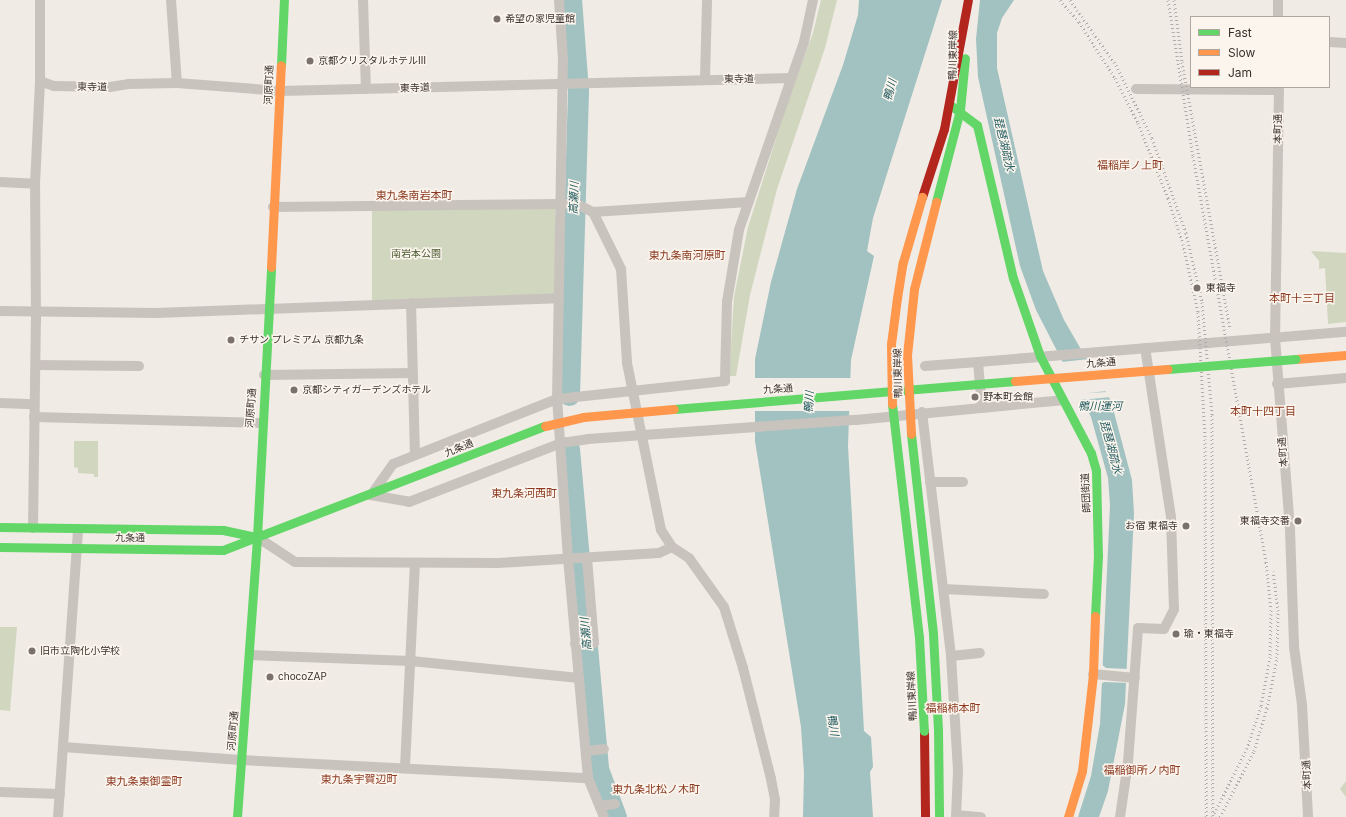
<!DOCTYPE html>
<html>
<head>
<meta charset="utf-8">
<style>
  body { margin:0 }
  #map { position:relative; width:1346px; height:817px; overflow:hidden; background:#f0ebe5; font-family:Inter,"Noto Sans JP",sans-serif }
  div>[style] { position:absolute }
  .green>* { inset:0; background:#d1d6bf; transform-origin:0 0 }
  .water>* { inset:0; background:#a1c2c1 }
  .pier>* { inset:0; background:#f0ebe5; transform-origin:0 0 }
  .river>* { height:21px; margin:-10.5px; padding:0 10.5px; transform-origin:10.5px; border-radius:10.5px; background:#a1c2c1 }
  .street>* { height:10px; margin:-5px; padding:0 5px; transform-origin:5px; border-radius:5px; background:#c9c3be }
  .fast>* { height:9px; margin:-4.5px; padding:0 4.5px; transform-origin:4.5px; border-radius:4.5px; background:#63d668 }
  .slow>* { height:9px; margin:-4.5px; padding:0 4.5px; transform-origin:4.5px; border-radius:4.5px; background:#ff974d }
  .jam>* { height:9px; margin:-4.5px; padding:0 4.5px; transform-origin:4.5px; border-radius:4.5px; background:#b3261e }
  .rail>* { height:3px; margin-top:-1.5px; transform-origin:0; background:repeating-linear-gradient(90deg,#b1aca8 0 1px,transparent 0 4px) }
  .fast-bridge>* { height:9px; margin:-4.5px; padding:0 4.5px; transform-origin:4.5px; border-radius:4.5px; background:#63d668 }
  .slow-bridge>* { height:9px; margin:-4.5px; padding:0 4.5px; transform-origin:4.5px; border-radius:4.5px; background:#ff974d }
  .dots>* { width:11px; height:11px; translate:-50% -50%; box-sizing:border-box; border:2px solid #fbf5ee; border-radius:50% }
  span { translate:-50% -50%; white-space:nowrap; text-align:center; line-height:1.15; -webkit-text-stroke:3px #fbf5ee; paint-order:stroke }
  .poi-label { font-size:10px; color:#3b302b }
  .left { translate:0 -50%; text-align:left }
  .right { translate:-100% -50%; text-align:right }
  .street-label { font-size:10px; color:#3b302b }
  .park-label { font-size:10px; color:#4a5a2e }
  .water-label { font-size:11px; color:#1f5a5e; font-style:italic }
  .neighbourhood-label { font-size:11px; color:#8c3b22 }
  .legend { position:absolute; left:1190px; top:16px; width:140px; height:72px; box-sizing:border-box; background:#fbf5ee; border:1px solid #aea6a0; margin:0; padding:5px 7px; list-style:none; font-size:12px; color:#3b302b }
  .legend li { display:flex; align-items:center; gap:8px; height:20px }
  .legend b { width:20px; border:1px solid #aea6a0 }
</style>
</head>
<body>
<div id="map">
  <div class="green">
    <div style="clip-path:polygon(821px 0,837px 0,825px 48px,777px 189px,750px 295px,736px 376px,729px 376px,734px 297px,748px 227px,788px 101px,813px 33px)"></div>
    <div style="left:372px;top:208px;width:183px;height:94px"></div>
    <div style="clip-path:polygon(1311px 251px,1346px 253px,1346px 322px,1328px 324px,1325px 268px,1319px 269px,1319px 261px)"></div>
    <div style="clip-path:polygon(74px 441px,98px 441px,98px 477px,94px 477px,94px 474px,78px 473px,78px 468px,74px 467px)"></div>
    <div style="clip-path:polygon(0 627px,17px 627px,10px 711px,0 710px)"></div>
    <div style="clip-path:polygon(1346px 781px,1346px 797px,1340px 789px)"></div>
  </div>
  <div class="water">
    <div style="clip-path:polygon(859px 0,942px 0,873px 218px,867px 251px,874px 256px,851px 360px,848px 446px,864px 731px,871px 737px,873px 767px,870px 772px,873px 817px,803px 817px,804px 773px,801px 727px,755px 441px,755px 359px,771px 282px,797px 189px,843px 65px,858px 15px)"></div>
    <div style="clip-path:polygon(980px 0,1014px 0,1002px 18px,997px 33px,997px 68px,1035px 236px,1043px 271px,1064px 320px,1111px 401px,1132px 480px,1134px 513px,1125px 704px,1108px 791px,1099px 817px,1078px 817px,1091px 776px,1100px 724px,1110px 505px,1108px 478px,1091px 417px,1036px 310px,1020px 266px,978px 77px,976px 39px)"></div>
  </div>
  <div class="pier">
    <div style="clip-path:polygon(1089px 359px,1108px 391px,1087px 393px,1108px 392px,1111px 397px,1081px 400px,1061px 362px)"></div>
    <div style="left:853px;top:378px;width:33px;height:100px;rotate:90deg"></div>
    <div style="clip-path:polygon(1101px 664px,1106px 668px,1128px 669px,1128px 683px,1104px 682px,1101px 684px)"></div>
  </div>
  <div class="river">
    <div style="left:569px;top:395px;width:305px;rotate:-88.3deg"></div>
    <div style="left:578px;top:90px;width:90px;rotate:-94.4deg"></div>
    <div style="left:569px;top:449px;width:321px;rotate:84.8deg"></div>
    <div style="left:598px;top:769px;width:51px;rotate:69.4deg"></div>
  </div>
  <div class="street">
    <div style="left:171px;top:0;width:83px;rotate:85.9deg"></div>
    <div style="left:363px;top:0;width:89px;rotate:88.1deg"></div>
    <div style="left:813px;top:0;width:43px;rotate:102.1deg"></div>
    <div style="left:804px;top:42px;width:199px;rotate:109.1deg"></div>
    <div style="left:739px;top:230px;width:73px;rotate:99.5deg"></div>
    <div style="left:727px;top:302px;width:79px;rotate:91.5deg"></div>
    <div style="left:725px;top:381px;width:169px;rotate:173.9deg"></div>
    <div style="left:557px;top:399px;width:176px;rotate:158.4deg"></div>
    <div style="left:393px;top:464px;width:38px;rotate:125deg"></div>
    <div style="left:371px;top:495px;width:39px;rotate:10deg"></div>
    <div style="left:409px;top:502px;width:163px;rotate:-21.2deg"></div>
    <div style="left:561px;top:443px;width:27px;rotate:-8deg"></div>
    <div style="left:588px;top:439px;width:269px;rotate:-4.1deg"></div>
    <div style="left:856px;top:420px;width:207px;rotate:-5.5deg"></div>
    <div style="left:1278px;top:0;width:17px;rotate:90deg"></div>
    <div style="left:1329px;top:42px;width:17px;rotate:3deg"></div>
    <div style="left:705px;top:79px;width:79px;rotate:-88.5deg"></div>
    <div style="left:40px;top:81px;width:15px;rotate:20deg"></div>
    <div style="left:54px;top:86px;width:56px;rotate:1deg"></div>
    <div style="left:110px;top:87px;width:18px;rotate:-9deg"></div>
    <div style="left:128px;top:84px;width:49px;rotate:-1.2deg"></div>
    <div style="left:177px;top:83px;width:103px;rotate:4.4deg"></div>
    <div style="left:280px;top:91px;width:511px;rotate:-1.46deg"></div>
    <div style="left:1279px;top:87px;width:251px;rotate:90.9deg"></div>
    <div style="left:1275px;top:338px;width:193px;rotate:85.5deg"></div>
    <div style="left:1290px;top:530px;width:117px;rotate:88deg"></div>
    <div style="left:1294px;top:647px;width:59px;rotate:82.1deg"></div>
    <div style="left:1302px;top:705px;width:112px;rotate:86.9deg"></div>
    <div style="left:1136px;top:89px;width:143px;rotate:0.4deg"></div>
    <div style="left:0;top:182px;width:35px;rotate:3deg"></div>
    <div style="left:273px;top:207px;width:288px;rotate:-0.6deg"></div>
    <div style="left:561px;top:204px;width:16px"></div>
    <div style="left:577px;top:204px;width:18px;rotate:27deg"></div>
    <div style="left:593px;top:212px;width:156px;rotate:-3.7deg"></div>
    <div style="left:593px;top:212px;width:64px;rotate:63.8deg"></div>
    <div style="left:621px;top:269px;width:94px;rotate:86.3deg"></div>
    <div style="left:627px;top:363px;width:170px;rotate:78.5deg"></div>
    <div style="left:661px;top:530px;width:20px;rotate:57deg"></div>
    <div style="left:672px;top:547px;width:20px;rotate:33deg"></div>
    <div style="left:689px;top:558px;width:60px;rotate:54.5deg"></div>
    <div style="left:724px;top:607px;width:64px;rotate:72.7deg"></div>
    <div style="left:743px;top:668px;width:114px;rotate:75.8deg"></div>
    <div style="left:771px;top:779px;width:21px;rotate:79deg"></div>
    <div style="left:775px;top:800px;width:17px;rotate:93deg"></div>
    <div style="left:411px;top:303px;width:152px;rotate:88.5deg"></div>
    <div style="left:0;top:311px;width:156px;rotate:0.7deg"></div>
    <div style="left:156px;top:313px;width:403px;rotate:-2.1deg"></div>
    <div style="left:36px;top:365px;width:103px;rotate:0.6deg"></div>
    <div style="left:925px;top:366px;width:53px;rotate:-4.3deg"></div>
    <div style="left:264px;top:375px;width:148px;rotate:-0.8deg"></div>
    <div style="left:1277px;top:384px;width:69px;rotate:-5deg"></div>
    <div style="left:0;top:403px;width:34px;rotate:2deg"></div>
    <div style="left:982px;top:408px;width:46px;rotate:-95deg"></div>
    <div style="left:978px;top:362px;width:369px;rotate:-4.7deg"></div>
    <div style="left:922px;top:412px;width:246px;rotate:83.2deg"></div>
    <div style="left:951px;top:656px;width:115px;rotate:86.5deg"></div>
    <div style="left:958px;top:771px;width:46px;rotate:92.5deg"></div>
    <div style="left:34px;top:417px;width:227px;rotate:1.5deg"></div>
    <div style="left:930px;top:482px;width:33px"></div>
    <div style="left:33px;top:528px;width:208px;rotate:-89.2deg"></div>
    <div style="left:36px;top:320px;width:136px;rotate:-90.4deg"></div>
    <div style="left:35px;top:184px;width:103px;rotate:-87.2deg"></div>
    <div style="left:40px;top:81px;width:81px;rotate:-90deg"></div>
    <div style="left:257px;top:537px;width:45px;rotate:33.3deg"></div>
    <div style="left:295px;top:562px;width:203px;rotate:0.3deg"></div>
    <div style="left:498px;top:563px;width:161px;rotate:-3.6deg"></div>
    <div style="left:659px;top:553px;width:14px;rotate:-25deg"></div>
    <div style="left:944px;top:589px;width:100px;rotate:2.9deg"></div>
    <div style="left:575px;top:644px;width:19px;rotate:-3deg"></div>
    <div style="left:594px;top:643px;width:85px;rotate:-94.7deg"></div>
    <div style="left:250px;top:655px;width:161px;rotate:2.1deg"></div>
    <div style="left:411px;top:661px;width:169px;rotate:5.8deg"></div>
    <div style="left:951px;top:656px;width:29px;rotate:-6deg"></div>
    <div style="left:1093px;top:674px;width:42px;rotate:5.4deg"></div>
    <div style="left:63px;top:747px;width:178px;rotate:4.2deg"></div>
    <div style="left:241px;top:760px;width:347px;rotate:3deg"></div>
    <div style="left:588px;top:778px;width:220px;rotate:-95.2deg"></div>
    <div style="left:568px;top:559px;width:160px;rotate:-93.9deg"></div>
    <div style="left:557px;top:399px;width:340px;rotate:-89deg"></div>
    <div style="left:563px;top:59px;width:59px;rotate:-93.9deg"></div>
    <div style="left:586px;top:751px;width:18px;rotate:-6deg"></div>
    <div style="left:405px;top:767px;width:204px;rotate:-87.2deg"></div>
    <div style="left:588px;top:778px;width:42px;rotate:67.7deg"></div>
    <div style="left:0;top:792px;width:60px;rotate:1.9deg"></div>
    <div style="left:600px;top:806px;width:15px;rotate:-8deg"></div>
    <div style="left:956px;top:815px;width:25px;rotate:5deg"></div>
    <div style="left:58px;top:817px;width:289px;rotate:-86deg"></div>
    <div style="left:1120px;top:817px;width:56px;rotate:-81.7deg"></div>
    <div style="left:1128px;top:762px;width:134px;rotate:-85.7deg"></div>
    <div style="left:1138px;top:628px;width:26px;rotate:2deg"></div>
    <div style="left:1164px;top:629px;width:22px;rotate:-63deg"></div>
    <div style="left:1174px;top:609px;width:92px;rotate:-91.9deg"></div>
    <div style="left:1171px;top:517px;width:171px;rotate:-98.7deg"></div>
  </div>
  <div class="fast">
    <div style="left:281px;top:65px;width:65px;rotate:-87.4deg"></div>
    <div style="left:949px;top:104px;width:35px;rotate:37deg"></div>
    <div style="left:977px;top:125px;width:157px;rotate:76.8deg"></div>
    <div style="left:1013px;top:278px;width:83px;rotate:70.9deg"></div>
    <div style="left:1040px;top:356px;width:110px;rotate:62.3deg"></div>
    <div style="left:1091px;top:453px;width:18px;rotate:74deg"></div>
    <div style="left:1096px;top:470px;width:85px;rotate:88.7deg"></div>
    <div style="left:1098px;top:555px;width:61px;rotate:92.8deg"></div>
    <div style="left:936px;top:202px;width:95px;rotate:-75.4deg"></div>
    <div style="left:960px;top:110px;width:52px;rotate:-84.5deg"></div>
    <div style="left:0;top:527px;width:223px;rotate:0.8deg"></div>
    <div style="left:223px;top:530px;width:35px;rotate:12deg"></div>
    <div style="left:0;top:547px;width:223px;rotate:0.8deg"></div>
    <div style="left:223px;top:550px;width:345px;rotate:-21.1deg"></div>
    <div style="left:938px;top:730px;width:87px;rotate:89.3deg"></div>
    <div style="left:237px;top:817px;width:281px;rotate:-85.9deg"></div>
    <div style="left:257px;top:537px;width:270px;rotate:-87deg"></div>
  </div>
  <div class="slow">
    <div style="left:271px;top:267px;width:202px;rotate:-87.2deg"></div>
    <div style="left:1296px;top:359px;width:50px;rotate:-4.6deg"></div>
    <div style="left:1068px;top:817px;width:48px;rotate:-73.1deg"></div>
    <div style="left:1082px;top:771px;width:98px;rotate:-83.5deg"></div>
    <div style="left:1093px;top:674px;width:58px;rotate:-88deg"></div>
  </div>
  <div class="jam">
    <div style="left:922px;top:197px;width:71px;rotate:-72.1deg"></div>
    <div style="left:944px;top:129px;width:131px;rotate:-79.5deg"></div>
    <div style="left:924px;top:731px;width:86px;rotate:89.3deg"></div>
  </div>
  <div class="rail">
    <div style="left:1060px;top:0;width:29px;rotate:49deg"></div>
    <div style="left:1079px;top:22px;width:67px;rotate:57.3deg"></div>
    <div style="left:1115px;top:78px;width:51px;rotate:62.9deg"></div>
    <div style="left:1138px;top:123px;width:81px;rotate:68.2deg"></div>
    <div style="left:1168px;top:198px;width:48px;rotate:71.9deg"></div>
    <div style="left:1183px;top:244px;width:70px;rotate:77.6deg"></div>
    <div style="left:1198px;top:312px;width:127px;rotate:86.8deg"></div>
    <div style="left:1205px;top:439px;width:378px;rotate:89.8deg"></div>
    <div style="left:1070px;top:0;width:80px;rotate:54.7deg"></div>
    <div style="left:1116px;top:65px;width:81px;rotate:63.7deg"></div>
    <div style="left:1152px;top:138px;width:101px;rotate:70.3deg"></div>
    <div style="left:1186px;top:233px;width:71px;rotate:76.9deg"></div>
    <div style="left:1202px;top:302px;width:113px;rotate:84.9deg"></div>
    <div style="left:1212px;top:415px;width:402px;rotate:89.9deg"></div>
    <div style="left:1168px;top:0;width:158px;rotate:80.9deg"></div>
    <div style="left:1193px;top:156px;width:413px;rotate:79.8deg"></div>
    <div style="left:1266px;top:562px;width:48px;rotate:84.1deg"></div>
    <div style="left:1271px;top:610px;width:47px;rotate:91.2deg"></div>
    <div style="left:1270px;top:657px;width:50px;rotate:100.4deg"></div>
    <div style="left:1261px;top:706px;width:44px;rotate:108.4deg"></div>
    <div style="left:1247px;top:748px;width:74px;rotate:116.6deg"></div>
    <div style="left:1174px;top:0;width:63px;rotate:82.6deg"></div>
    <div style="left:1182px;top:62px;width:271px;rotate:79.8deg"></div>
    <div style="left:1220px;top:817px;width:74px;rotate:-62.7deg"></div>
    <div style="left:1254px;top:751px;width:45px;rotate:-73.2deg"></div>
    <div style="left:1267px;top:708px;width:51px;rotate:-78.7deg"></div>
    <div style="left:1277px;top:658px;width:47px;rotate:-88.8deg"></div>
    <div style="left:1278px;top:611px;width:40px;rotate:-97.1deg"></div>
  </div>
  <div class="fast-bridge">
    <div style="left:1168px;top:369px;width:128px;rotate:-4.5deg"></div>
    <div style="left:892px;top:404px;width:235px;rotate:83.4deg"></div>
    <div style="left:919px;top:637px;width:94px;rotate:87deg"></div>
    <div style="left:674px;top:409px;width:342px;rotate:-4.7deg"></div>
    <div style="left:911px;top:434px;width:201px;rotate:83.7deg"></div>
    <div style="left:933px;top:634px;width:96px;rotate:87deg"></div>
  </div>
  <div class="slow-bridge">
    <div style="left:1015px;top:381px;width:153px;rotate:-4.5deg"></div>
    <div style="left:892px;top:404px;width:60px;rotate:-91deg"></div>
    <div style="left:891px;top:344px;width:46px;rotate:-82.6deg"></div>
    <div style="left:897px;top:298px;width:36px;rotate:-81deg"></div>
    <div style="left:903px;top:262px;width:68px;rotate:-73.7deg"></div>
    <div style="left:545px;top:426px;width:39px;rotate:-13deg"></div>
    <div style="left:583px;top:417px;width:91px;rotate:-5deg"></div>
    <div style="left:911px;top:434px;width:79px;rotate:-92.9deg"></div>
    <div style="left:907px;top:355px;width:66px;rotate:-83.9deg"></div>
    <div style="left:914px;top:289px;width:90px;rotate:-75.8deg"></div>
  </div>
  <div class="dots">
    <div style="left:497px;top:19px;background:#7a716c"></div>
    <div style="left:310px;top:61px;background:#7a716c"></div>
    <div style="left:1197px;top:288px;background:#7a716c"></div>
    <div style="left:231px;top:340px;background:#7a716c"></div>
    <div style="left:294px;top:390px;background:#7a716c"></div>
    <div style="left:975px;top:397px;background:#7a716c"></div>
    <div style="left:1298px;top:521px;background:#7a716c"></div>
    <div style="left:1186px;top:526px;background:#7a716c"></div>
    <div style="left:1176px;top:634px;background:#7a716c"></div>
    <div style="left:32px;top:651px;background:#7a716c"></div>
    <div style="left:270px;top:677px;background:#7a716c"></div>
  </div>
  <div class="poi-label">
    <span class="left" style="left:505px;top:19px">希望の家児童館</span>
    <span class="left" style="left:318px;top:61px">京都クリスタルホテルⅢ</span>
    <span class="left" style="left:1206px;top:288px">東福寺</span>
    <span class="left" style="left:239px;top:340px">チサン プレミアム 京都九条</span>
    <span class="left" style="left:302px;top:390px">京都シティガーデンズホテル</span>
    <span class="left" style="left:983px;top:397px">野本町会館</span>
    <span class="right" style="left:1290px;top:521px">東福寺交番</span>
    <span class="right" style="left:1178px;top:526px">お宿 東福寺</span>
    <span class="left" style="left:1184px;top:634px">瑜・東福寺</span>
    <span class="left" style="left:40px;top:651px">旧市立陶化小学校</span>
    <span class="left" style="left:278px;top:677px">chocoZAP</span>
  </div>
  <div class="street-label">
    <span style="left:953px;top:55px;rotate:-89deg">鴨川東岸線</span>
    <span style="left:739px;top:79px;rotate:-1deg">東寺道</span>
    <span style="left:269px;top:85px;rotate:-88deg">河原町通</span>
    <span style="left:92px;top:87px;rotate:1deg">東寺道</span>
    <span style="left:415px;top:88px;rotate:-2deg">東寺道</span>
    <span style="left:1278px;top:129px;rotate:-89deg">本町通</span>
    <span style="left:1101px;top:363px;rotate:-5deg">九条通</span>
    <span style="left:898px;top:373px;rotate:-91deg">鴨川東岸線</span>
    <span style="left:778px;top:389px;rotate:-4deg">九条通</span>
    <span style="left:251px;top:408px;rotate:-86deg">河原町通</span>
    <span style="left:459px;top:448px;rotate:-22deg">九条通</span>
    <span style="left:1283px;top:452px;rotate:-95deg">本町通</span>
    <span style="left:1086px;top:493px;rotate:-93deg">師団街道</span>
    <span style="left:130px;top:538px;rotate:1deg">九条通</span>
    <span style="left:912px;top:696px;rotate:-93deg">鴨川東岸線</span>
    <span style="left:233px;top:731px;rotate:-85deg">河原町通</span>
    <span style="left:1307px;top:775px;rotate:-93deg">本町通</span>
  </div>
  <div class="park-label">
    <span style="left:416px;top:254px">南岩本公園</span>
  </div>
  <div class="water-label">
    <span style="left:890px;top:90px;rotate:-75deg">鴨川</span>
    <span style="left:1004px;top:144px;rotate:77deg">琵琶湖疏水</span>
    <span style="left:574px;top:198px;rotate:-88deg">高瀬川</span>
    <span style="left:809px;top:402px;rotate:-86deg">鴨川</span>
    <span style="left:1100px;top:406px">鴨川運河</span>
    <span style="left:1111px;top:447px;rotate:75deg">琵琶湖疏水</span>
    <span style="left:586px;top:634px;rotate:-95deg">高瀬川</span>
    <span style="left:833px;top:725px;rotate:81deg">鴨川</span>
  </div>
  <div class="neighbourhood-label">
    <span style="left:1130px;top:165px">福稲岸ノ上町</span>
    <span style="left:414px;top:195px">東九条南岩本町</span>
    <span style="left:687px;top:255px">東九条南河原町</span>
    <span style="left:1302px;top:298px">本町十三丁目</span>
    <span style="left:1263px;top:411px">本町十四丁目</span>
    <span style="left:524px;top:493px">東九条河西町</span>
    <span style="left:953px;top:708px">福稲柿本町</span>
    <span style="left:1142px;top:770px">福稲御所ノ内町</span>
    <span style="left:359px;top:779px">東九条宇賀辺町</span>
    <span style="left:144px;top:781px">東九条東御霊町</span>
    <span style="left:656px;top:789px">東九条北松ノ木町</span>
  </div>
  <ul class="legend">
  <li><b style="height:5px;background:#63d668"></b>Fast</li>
  <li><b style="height:5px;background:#ff974d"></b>Slow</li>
  <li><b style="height:5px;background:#b3261e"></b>Jam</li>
  </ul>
</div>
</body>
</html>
